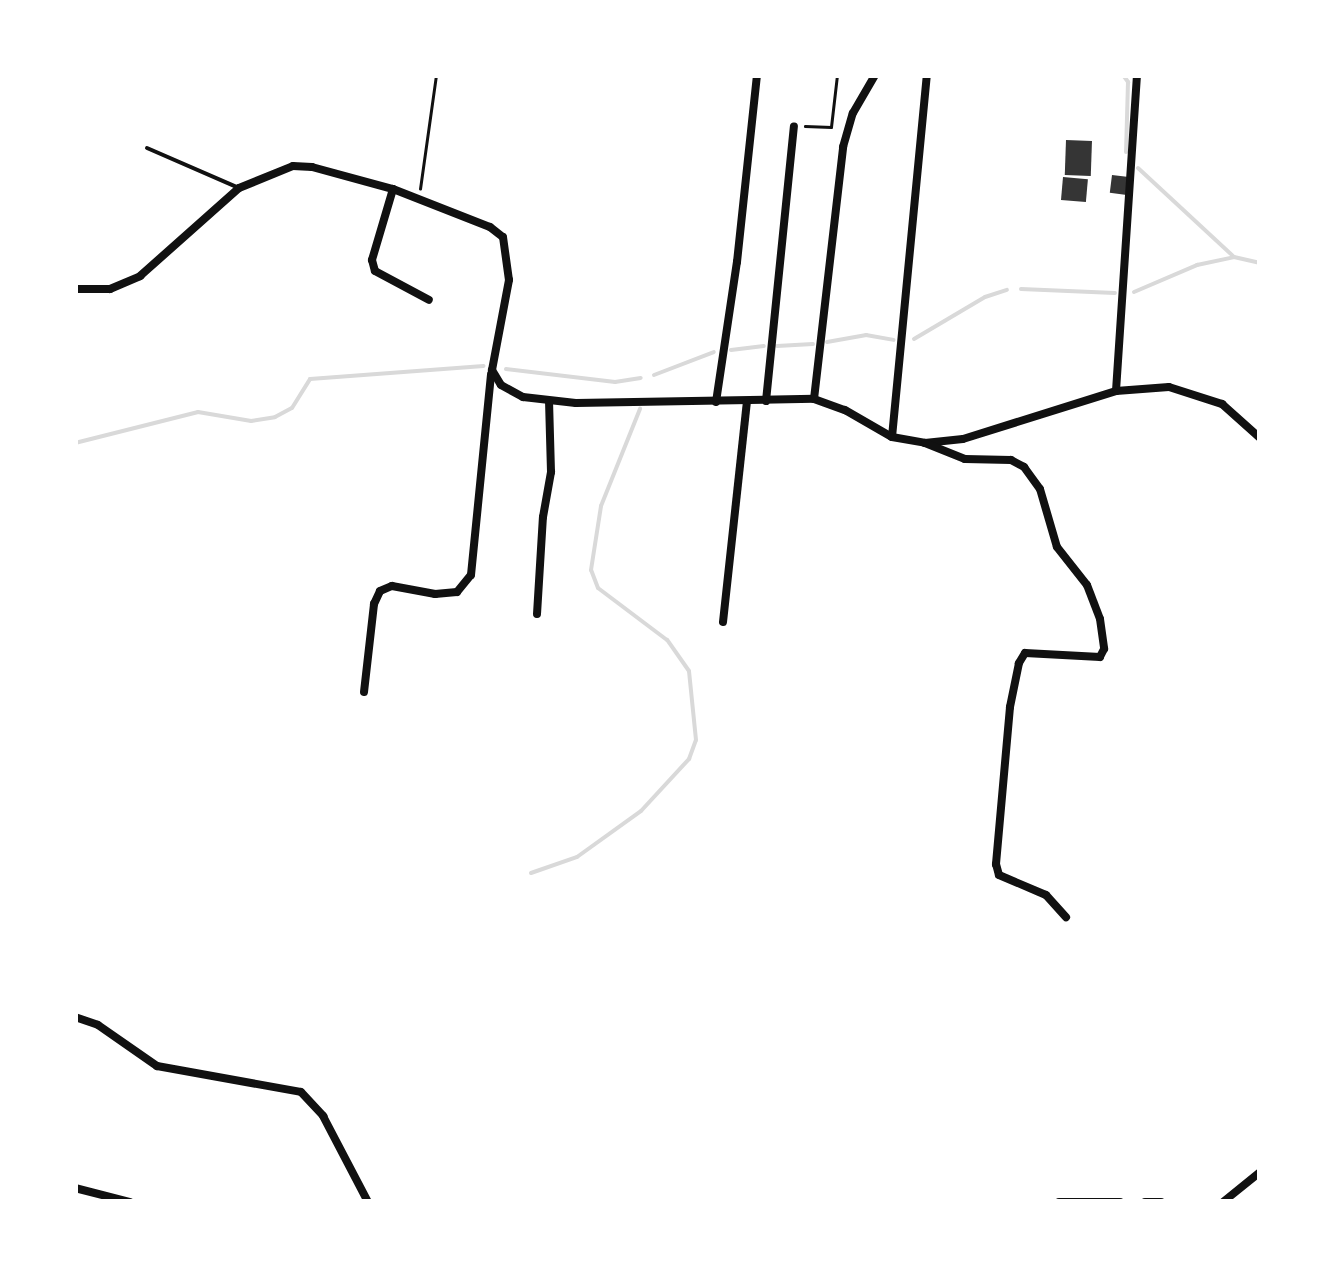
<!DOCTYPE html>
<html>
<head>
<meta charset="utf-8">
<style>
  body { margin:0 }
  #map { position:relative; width:1335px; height:1277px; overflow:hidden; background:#fff; font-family:"Source Sans 3",sans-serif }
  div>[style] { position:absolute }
  .stream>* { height:4px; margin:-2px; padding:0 2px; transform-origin:2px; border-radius:2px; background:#d9d9d9 }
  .building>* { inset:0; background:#353535; transform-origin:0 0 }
  .path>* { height:2.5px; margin:-1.25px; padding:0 1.25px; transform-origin:1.25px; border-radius:1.25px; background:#111 }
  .service>* { height:4px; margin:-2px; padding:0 2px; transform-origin:2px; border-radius:2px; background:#111 }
  .minor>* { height:8px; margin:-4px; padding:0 4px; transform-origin:4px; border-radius:4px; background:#111 }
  span { translate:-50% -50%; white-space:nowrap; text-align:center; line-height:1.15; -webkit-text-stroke:8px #fff; paint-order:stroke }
  .frame { position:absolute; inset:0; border:78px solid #fff; pointer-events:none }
</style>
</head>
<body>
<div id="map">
  <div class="stream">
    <div style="left:1123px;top:75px;width:9px;rotate:54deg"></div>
    <div style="left:1128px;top:82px;width:70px;rotate:91.6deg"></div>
    <div style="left:1138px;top:168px;width:129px;rotate:42.8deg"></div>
    <div style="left:1021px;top:289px;width:94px;rotate:2.4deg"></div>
    <div style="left:1134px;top:292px;width:69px;rotate:-23.2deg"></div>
    <div style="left:1197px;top:265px;width:38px;rotate:-12deg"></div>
    <div style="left:1234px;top:257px;width:27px;rotate:13deg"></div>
    <div style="left:914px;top:339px;width:82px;rotate:-30.6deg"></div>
    <div style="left:985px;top:297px;width:23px;rotate:-18deg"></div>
    <div style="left:827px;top:342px;width:40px;rotate:-10deg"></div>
    <div style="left:866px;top:335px;width:28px;rotate:10deg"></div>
    <div style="left:777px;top:346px;width:36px;rotate:-3deg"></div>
    <div style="left:731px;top:350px;width:33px;rotate:-7deg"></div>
    <div style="left:506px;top:369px;width:110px;rotate:6.8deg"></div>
    <div style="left:615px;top:382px;width:26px;rotate:-9deg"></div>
    <div style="left:654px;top:375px;width:64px;rotate:-21deg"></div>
    <div style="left:75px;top:443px;width:127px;rotate:-14.1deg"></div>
    <div style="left:198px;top:412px;width:54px;rotate:9.6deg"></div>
    <div style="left:251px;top:421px;width:24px;rotate:-9deg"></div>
    <div style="left:275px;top:417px;width:19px;rotate:-28deg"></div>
    <div style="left:292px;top:408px;width:34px;rotate:-58deg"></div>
    <div style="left:310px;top:379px;width:174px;rotate:-4.3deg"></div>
    <div style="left:531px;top:873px;width:49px;rotate:-19.2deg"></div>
    <div style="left:577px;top:857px;width:79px;rotate:-35.7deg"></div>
    <div style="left:641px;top:811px;width:71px;rotate:-47.3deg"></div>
    <div style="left:689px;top:759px;width:20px;rotate:-70deg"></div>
    <div style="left:696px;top:740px;width:69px;rotate:-95.8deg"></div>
    <div style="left:689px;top:671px;width:38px;rotate:-125deg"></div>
    <div style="left:667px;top:640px;width:86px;rotate:-143deg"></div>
    <div style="left:598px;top:588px;width:19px;rotate:-111deg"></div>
    <div style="left:591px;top:570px;width:65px;rotate:-81.1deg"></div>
    <div style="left:601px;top:506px;width:105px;rotate:-68.1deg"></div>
  </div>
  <div class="building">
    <div style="left:1066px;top:140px;width:26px;height:35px;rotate:2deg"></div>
    <div style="left:1112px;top:175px;width:17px;height:18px;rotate:7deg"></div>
    <div style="left:1063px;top:177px;width:25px;height:23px;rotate:5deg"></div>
  </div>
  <div class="path">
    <div style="left:805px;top:126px;width:26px;rotate:2deg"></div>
    <div style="left:831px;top:127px;width:52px;rotate:-83.4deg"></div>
    <div style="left:420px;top:189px;width:115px;rotate:-82deg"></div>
  </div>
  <div class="service">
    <div style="left:147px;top:148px;width:100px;rotate:23.5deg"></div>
  </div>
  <div class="minor">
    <div style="left:393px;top:189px;width:74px;rotate:106.5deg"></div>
    <div style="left:372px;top:260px;width:11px;rotate:75deg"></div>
    <div style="left:375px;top:271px;width:61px;rotate:28.2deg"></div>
    <div style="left:75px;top:289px;width:35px"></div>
    <div style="left:110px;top:289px;width:33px;rotate:-23deg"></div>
    <div style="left:140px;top:276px;width:132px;rotate:-41.6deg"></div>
    <div style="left:239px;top:188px;width:58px;rotate:-22.2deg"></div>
    <div style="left:293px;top:166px;width:19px;rotate:3deg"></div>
    <div style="left:312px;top:167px;width:84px;rotate:15.2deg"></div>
    <div style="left:393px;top:189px;width:104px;rotate:21.4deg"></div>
    <div style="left:490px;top:227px;width:16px;rotate:38deg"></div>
    <div style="left:503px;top:237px;width:43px;rotate:82.1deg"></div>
    <div style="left:509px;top:280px;width:92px;rotate:100.7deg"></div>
    <div style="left:492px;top:370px;width:17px;rotate:59deg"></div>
    <div style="left:501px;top:385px;width:25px;rotate:29deg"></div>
    <div style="left:523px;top:397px;width:53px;rotate:6.5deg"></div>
    <div style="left:576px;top:403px;width:238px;rotate:-1deg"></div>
    <div style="left:814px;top:399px;width:33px;rotate:20deg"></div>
    <div style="left:845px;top:410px;width:54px;rotate:29.9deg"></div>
    <div style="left:892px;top:437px;width:34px;rotate:10deg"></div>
    <div style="left:925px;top:443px;width:38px;rotate:-6deg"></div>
    <div style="left:963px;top:439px;width:160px;rotate:-17.4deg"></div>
    <div style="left:1116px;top:391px;width:53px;rotate:-4.3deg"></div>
    <div style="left:1169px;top:387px;width:56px;rotate:17.8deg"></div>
    <div style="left:1222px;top:404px;width:51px;rotate:41.8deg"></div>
    <div style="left:1116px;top:391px;width:317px;rotate:-86.2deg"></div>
    <div style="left:814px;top:399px;width:254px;rotate:-83.4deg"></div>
    <div style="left:843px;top:147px;width:35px;rotate:-74deg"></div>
    <div style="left:853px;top:113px;width:44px;rotate:-59.9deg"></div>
    <div style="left:766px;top:401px;width:276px;rotate:-84.2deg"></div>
    <div style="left:716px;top:402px;width:142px;rotate:-81.5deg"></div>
    <div style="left:737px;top:262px;width:188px;rotate:-83.9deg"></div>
    <div style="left:892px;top:437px;width:364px;rotate:-84.5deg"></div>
    <div style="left:925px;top:443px;width:43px;rotate:21.8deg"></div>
    <div style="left:965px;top:459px;width:46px;rotate:1.2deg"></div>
    <div style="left:1011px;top:460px;width:15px;rotate:28deg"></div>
    <div style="left:1024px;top:467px;width:27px;rotate:54deg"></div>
    <div style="left:1040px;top:489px;width:60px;rotate:73.7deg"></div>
    <div style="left:1057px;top:547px;width:48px;rotate:51.7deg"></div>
    <div style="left:1087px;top:585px;width:36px;rotate:69deg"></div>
    <div style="left:1100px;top:619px;width:30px;rotate:82deg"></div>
    <div style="left:1104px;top:649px;width:9px;rotate:117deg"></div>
    <div style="left:1100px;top:657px;width:75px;rotate:-176.9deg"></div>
    <div style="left:1025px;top:653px;width:12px;rotate:121deg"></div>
    <div style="left:1019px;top:663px;width:45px;rotate:101.6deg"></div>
    <div style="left:1010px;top:707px;width:158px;rotate:95.1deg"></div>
    <div style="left:996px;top:864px;width:11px;rotate:75deg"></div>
    <div style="left:999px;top:875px;width:51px;rotate:23.1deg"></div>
    <div style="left:1046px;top:895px;width:30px;rotate:48deg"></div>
    <div style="left:537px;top:614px;width:97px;rotate:-86.5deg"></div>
    <div style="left:543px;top:517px;width:46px;rotate:-79.9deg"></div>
    <div style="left:551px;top:472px;width:70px;rotate:-91.6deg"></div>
    <div style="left:723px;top:622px;width:221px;rotate:-83.8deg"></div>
    <div style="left:364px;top:692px;width:89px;rotate:-83.5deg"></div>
    <div style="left:374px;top:604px;width:14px;rotate:-65deg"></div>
    <div style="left:380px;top:591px;width:13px;rotate:-23deg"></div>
    <div style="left:392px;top:586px;width:44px;rotate:10.5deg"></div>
    <div style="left:435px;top:594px;width:22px;rotate:-5deg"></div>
    <div style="left:457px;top:592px;width:22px;rotate:-51deg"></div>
    <div style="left:471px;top:575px;width:202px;rotate:-84.3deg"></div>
    <div style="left:75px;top:1017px;width:24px;rotate:19deg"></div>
    <div style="left:98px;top:1025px;width:72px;rotate:34.8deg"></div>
    <div style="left:157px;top:1066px;width:146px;rotate:10.2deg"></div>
    <div style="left:301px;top:1092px;width:33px;rotate:47deg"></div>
    <div style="left:323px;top:1116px;width:97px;rotate:62.4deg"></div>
    <div style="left:75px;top:1188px;width:57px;rotate:14.3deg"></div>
    <div style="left:1059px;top:1202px;width:61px"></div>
    <div style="left:1145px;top:1202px;width:16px"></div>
    <div style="left:1223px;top:1202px;width:48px;rotate:-39deg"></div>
  </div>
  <div class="frame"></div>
</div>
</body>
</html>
